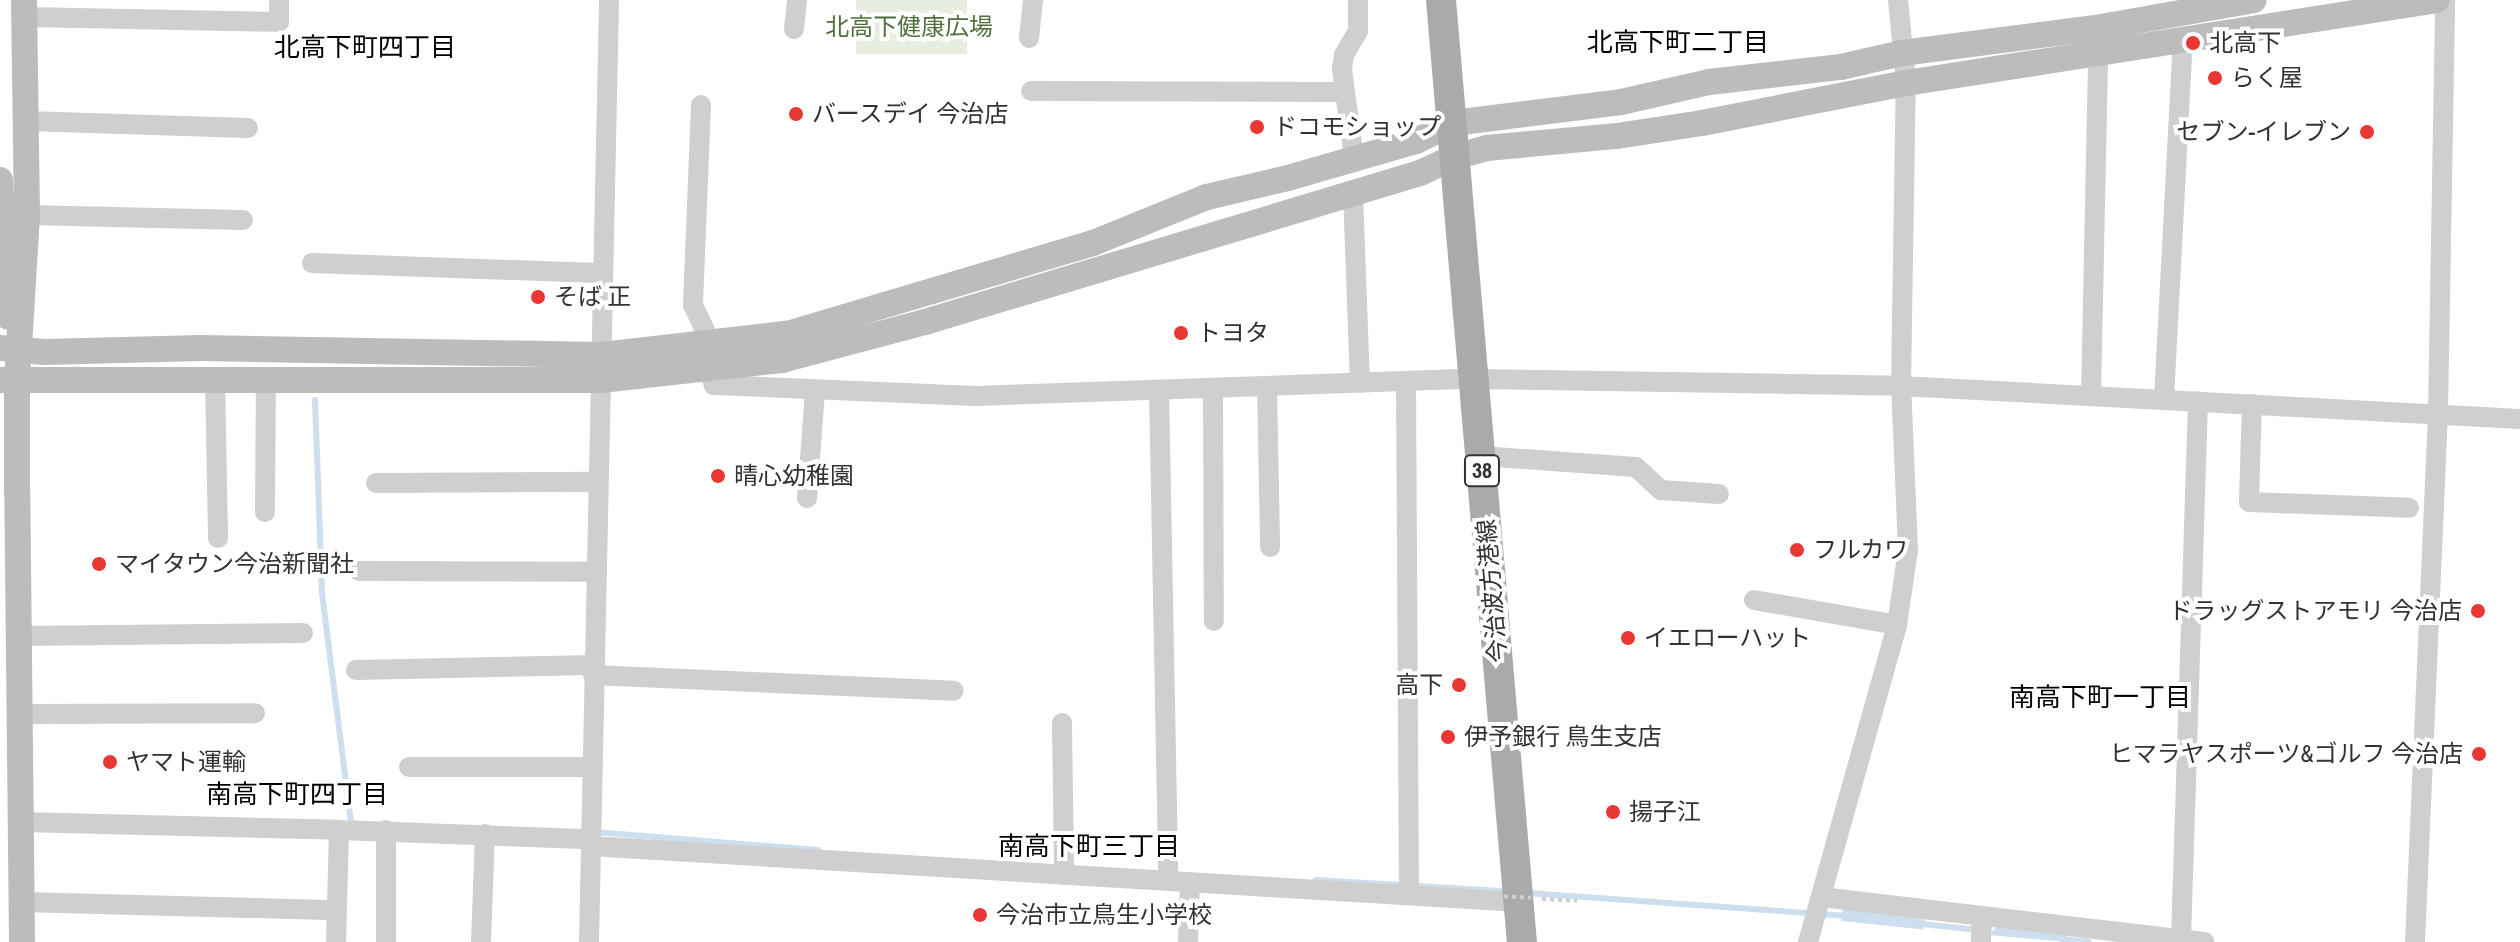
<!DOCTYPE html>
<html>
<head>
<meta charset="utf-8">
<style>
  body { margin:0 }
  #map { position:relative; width:2520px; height:942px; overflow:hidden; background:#fff; font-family:"Archivo Narrow","Noto Sans JP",sans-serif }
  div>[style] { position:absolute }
  .green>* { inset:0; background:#e7eee0; transform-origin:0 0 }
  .water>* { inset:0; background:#cddeee; transform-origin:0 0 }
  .stream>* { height:6px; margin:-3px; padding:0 3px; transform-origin:3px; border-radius:3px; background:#cddeee }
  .path>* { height:4px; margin-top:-2px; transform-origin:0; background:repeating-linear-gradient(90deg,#cfcfcf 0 4px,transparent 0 8px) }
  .street>* { height:20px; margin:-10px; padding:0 10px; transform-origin:10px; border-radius:10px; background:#cfcfcf }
  .secondary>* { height:26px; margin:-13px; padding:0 13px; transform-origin:13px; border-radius:13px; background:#bcbcbc }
  .primary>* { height:30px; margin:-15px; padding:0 15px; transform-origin:15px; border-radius:15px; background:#aaa }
  .path-bridge>* { height:4px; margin-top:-2px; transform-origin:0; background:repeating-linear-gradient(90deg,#cfcfcf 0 4px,transparent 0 8px) }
  .dots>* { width:22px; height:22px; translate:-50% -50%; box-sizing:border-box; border:4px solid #fff; border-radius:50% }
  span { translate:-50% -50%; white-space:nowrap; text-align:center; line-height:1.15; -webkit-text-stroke:8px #fff; paint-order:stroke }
  .shield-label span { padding:2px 6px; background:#fff; border:2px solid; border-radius:6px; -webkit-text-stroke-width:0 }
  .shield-label { font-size:22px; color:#323232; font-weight:700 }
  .park-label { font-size:24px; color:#506f3d }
  .poi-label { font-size:24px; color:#323232 }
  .left { translate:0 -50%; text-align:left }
  .right { translate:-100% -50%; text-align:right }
  .street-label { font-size:24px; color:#323232 }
  .neighbourhood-label { font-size:26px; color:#000 }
</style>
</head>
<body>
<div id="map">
  <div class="green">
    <div style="left:856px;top:0;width:111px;height:54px"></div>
  </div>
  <div class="water">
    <div style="left:1843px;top:906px;width:82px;height:15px;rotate:6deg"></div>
    <div style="clip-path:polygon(2001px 922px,2063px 929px,2068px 942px,1989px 935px)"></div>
  </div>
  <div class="stream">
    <div style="left:315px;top:400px;width:193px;rotate:87.9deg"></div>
    <div style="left:322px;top:593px;width:232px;rotate:82.8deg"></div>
    <div style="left:351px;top:823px;width:4px"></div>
    <div style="left:594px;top:832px;width:225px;rotate:4.6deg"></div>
    <div style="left:1316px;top:880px;width:185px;rotate:3.4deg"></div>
    <div style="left:1528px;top:893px;width:321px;rotate:4.1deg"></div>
    <div style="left:1922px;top:924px;width:57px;rotate:6deg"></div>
    <div style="left:2062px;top:939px;width:27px;rotate:6deg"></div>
  </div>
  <div class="path">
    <div style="left:1542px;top:899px;width:35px;rotate:3deg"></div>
  </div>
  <div class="street">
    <div style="left:25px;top:17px;width:254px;rotate:1.1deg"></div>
    <div style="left:279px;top:22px;width:22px;rotate:-90deg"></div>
    <div style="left:794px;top:29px;width:29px;rotate:-84deg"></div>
    <div style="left:1029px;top:38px;width:38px;rotate:-84deg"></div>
    <div style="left:1031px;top:91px;width:314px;rotate:0.2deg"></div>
    <div style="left:701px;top:105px;width:200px;rotate:92.3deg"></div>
    <div style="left:693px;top:305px;width:44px;rotate:64.6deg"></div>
    <div style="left:712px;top:345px;width:22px;rotate:100deg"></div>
    <div style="left:708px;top:367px;width:19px;rotate:72deg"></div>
    <div style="left:714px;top:385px;width:262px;rotate:2.4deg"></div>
    <div style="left:976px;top:396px;width:499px;rotate:-2deg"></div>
    <div style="left:1475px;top:379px;width:426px;rotate:0.9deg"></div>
    <div style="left:1901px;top:386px;width:620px;rotate:3.05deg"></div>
    <div style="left:26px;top:121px;width:222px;rotate:1.8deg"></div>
    <div style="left:1354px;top:158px;width:90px;rotate:-97.7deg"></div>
    <div style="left:1342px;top:69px;width:14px;rotate:-82deg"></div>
    <div style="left:1344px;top:55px;width:28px;rotate:-60deg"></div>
    <div style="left:1358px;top:31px;width:31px;rotate:-90deg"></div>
    <div style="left:1353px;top:193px;width:190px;rotate:87.9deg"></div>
    <div style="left:27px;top:215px;width:216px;rotate:1.3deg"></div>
    <div style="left:312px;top:263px;width:291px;rotate:2deg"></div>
    <div style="left:215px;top:379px;width:159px;rotate:88.9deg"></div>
    <div style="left:1406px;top:381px;width:514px;rotate:89.67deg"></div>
    <div style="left:1267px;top:386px;width:161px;rotate:88.9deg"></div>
    <div style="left:1213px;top:388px;width:233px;rotate:89.8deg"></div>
    <div style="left:1159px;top:390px;width:491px;rotate:88.9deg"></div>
    <div style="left:2091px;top:396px;width:341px;rotate:-88.8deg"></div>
    <div style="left:2164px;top:399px;width:360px;rotate:-87deg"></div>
    <div style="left:2252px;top:404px;width:98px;rotate:91.8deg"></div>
    <div style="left:2249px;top:502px;width:160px;rotate:2.1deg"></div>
    <div style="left:1481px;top:456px;width:155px;rotate:4.1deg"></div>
    <div style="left:1636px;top:467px;width:34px;rotate:43deg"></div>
    <div style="left:1661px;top:490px;width:58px;rotate:3.9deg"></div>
    <div style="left:376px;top:483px;width:220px;rotate:-0.3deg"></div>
    <div style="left:807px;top:498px;width:107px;rotate:-85.7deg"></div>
    <div style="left:265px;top:512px;width:130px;rotate:-89.6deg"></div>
    <div style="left:359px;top:571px;width:236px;rotate:0.2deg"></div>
    <div style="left:1754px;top:600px;width:145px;rotate:9.9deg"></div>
    <div style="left:18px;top:636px;width:285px;rotate:-0.6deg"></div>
    <div style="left:356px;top:670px;width:237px;rotate:-1.2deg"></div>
    <div style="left:593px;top:675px;width:361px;rotate:2.5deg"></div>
    <div style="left:20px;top:714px;width:235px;rotate:-0.2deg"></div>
    <div style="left:1062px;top:723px;width:152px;rotate:89.2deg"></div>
    <div style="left:409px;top:767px;width:182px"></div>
    <div style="left:21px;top:822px;width:318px;rotate:1.4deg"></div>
    <div style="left:339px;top:830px;width:112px;rotate:91.5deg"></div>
    <div style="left:339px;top:830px;width:251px;rotate:2.1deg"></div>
    <div style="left:590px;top:846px;width:931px;rotate:3.45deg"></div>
    <div style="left:1821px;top:897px;width:386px;rotate:6.7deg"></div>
    <div style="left:22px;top:902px;width:315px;rotate:1.5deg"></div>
    <div style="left:2181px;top:939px;width:538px;rotate:-88.19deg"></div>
    <div style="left:386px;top:942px;width:112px;rotate:-90deg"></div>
    <div style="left:481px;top:942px;width:108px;rotate:-87.9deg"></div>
    <div style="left:589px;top:942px;width:942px;rotate:-88.78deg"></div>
    <div style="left:1188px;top:942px;width:60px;rotate:-88.1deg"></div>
    <div style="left:1808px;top:942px;width:329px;rotate:-74.3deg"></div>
    <div style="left:1897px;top:625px;width:76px;rotate:-81.7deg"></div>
    <div style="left:1908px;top:550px;width:164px;rotate:-92.4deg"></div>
    <div style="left:1901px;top:386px;width:303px;rotate:-89.1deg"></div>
    <div style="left:1906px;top:83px;width:83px;rotate:-95.5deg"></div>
    <div style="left:1981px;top:942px;width:26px;rotate:-88deg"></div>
    <div style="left:2415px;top:942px;width:529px;rotate:-87.51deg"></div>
    <div style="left:2438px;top:413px;width:413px;rotate:-89deg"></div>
  </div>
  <div class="secondary">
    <div style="left:0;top:180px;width:137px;rotate:86.7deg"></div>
    <div style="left:0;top:348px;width:44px;rotate:5.2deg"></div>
    <div style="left:44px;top:352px;width:157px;rotate:-1.5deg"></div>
    <div style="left:201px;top:348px;width:401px;rotate:1deg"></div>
    <div style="left:602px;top:355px;width:190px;rotate:-6.6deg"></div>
    <div style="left:791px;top:333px;width:315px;rotate:-16.6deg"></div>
    <div style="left:1093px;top:243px;width:123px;rotate:-22deg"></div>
    <div style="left:1207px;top:197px;width:83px;rotate:-13.2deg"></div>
    <div style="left:1288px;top:178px;width:133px;rotate:-16.1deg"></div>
    <div style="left:1416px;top:141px;width:41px;rotate:-25.9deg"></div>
    <div style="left:1453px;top:123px;width:169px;rotate:-7.1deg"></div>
    <div style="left:1621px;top:102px;width:90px;rotate:-12.8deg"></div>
    <div style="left:1709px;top:82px;width:133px;rotate:-6.5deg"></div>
    <div style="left:1841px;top:67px;width:63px;rotate:-12.9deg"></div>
    <div style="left:1902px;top:53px;width:201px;rotate:-7.4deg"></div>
    <div style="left:2101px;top:27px;width:155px;rotate:-10deg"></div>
    <div style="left:0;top:380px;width:601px"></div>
    <div style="left:601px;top:380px;width:182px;rotate:-6.3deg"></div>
    <div style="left:782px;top:360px;width:148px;rotate:-14.9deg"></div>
    <div style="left:925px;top:322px;width:517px;rotate:-16.75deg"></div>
    <div style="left:1420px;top:173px;width:38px;rotate:-25deg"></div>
    <div style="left:1455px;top:157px;width:33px;rotate:-16deg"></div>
    <div style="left:1487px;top:148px;width:131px;rotate:-5.3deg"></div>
    <div style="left:1617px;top:136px;width:86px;rotate:-8.7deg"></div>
    <div style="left:1702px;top:123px;width:208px;rotate:-11.1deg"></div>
    <div style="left:1906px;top:83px;width:537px;rotate:-8.88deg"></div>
    <div style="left:22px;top:942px;width:451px;rotate:-90.6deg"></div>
    <div style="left:17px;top:491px;width:112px;rotate:-90deg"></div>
    <div style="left:17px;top:379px;width:164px;rotate:-86.5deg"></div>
    <div style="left:27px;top:215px;width:215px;rotate:-90.8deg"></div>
  </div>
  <div class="primary">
    <div style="left:1441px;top:0;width:945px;rotate:85.09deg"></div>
  </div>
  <div class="path-bridge">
    <div style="left:1496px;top:896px;width:35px;rotate:3deg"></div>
  </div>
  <div class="dots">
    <div style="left:2193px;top:43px;background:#e93734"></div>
    <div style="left:2215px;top:78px;background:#e93734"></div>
    <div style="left:796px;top:114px;background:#e93734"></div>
    <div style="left:1257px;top:127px;background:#e93734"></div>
    <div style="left:2367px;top:132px;background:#e93734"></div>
    <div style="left:538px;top:297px;background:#e93734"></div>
    <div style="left:1181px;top:333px;background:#e93734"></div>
    <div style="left:718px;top:476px;background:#e93734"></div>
    <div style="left:1797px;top:550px;background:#e93734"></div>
    <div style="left:99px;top:564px;background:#e93734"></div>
    <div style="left:2478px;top:611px;background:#e93734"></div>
    <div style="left:1628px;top:638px;background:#e93734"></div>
    <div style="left:1459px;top:685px;background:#e93734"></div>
    <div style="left:1448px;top:737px;background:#e93734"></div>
    <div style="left:2479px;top:754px;background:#e93734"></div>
    <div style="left:110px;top:762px;background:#e93734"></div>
    <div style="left:1613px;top:812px;background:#e93734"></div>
    <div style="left:980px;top:915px;background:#e93734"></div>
  </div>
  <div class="shield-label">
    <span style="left:1482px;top:471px">38</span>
  </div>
  <div class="park-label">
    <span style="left:909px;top:27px">北高下健康広場</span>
  </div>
  <div class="poi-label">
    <span class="left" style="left:2209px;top:43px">北高下</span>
    <span class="left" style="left:2231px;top:78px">らく屋</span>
    <span class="left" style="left:812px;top:114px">バースデイ 今治店</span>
    <span class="left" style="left:1273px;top:127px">ドコモショップ</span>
    <span class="right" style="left:2351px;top:132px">セブン-イレブン</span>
    <span class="left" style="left:554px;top:297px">そば 正</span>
    <span class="left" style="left:1197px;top:333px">トヨタ</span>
    <span class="left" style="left:734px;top:476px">晴心幼稚園</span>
    <span class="left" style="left:1813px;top:550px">フルカワ</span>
    <span class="left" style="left:115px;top:564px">マイタウン今治新聞社</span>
    <span class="right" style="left:2462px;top:611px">ドラッグストアモリ 今治店</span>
    <span class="left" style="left:1644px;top:638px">イエローハット</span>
    <span class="right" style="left:1443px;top:685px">高下</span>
    <span class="left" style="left:1464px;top:737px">伊予銀行 鳥生支店</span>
    <span class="right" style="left:2463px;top:754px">ヒマラヤスポーツ&amp;ゴルフ 今治店</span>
    <span class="left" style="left:126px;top:762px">ヤマト運輸</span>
    <span class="left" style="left:1629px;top:812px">揚子江</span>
    <span class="left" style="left:996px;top:915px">今治市立鳥生小学校</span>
  </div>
  <div class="street-label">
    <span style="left:1492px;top:591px;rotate:-95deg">今治波方港線</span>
  </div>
  <div class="neighbourhood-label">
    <span style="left:1678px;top:42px">北高下町二丁目</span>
    <span style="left:365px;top:47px">北高下町四丁目</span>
    <span style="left:2100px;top:697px">南高下町一丁目</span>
    <span style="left:297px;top:794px">南高下町四丁目</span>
    <span style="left:1089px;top:846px">南高下町三丁目</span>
  </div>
</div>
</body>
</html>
